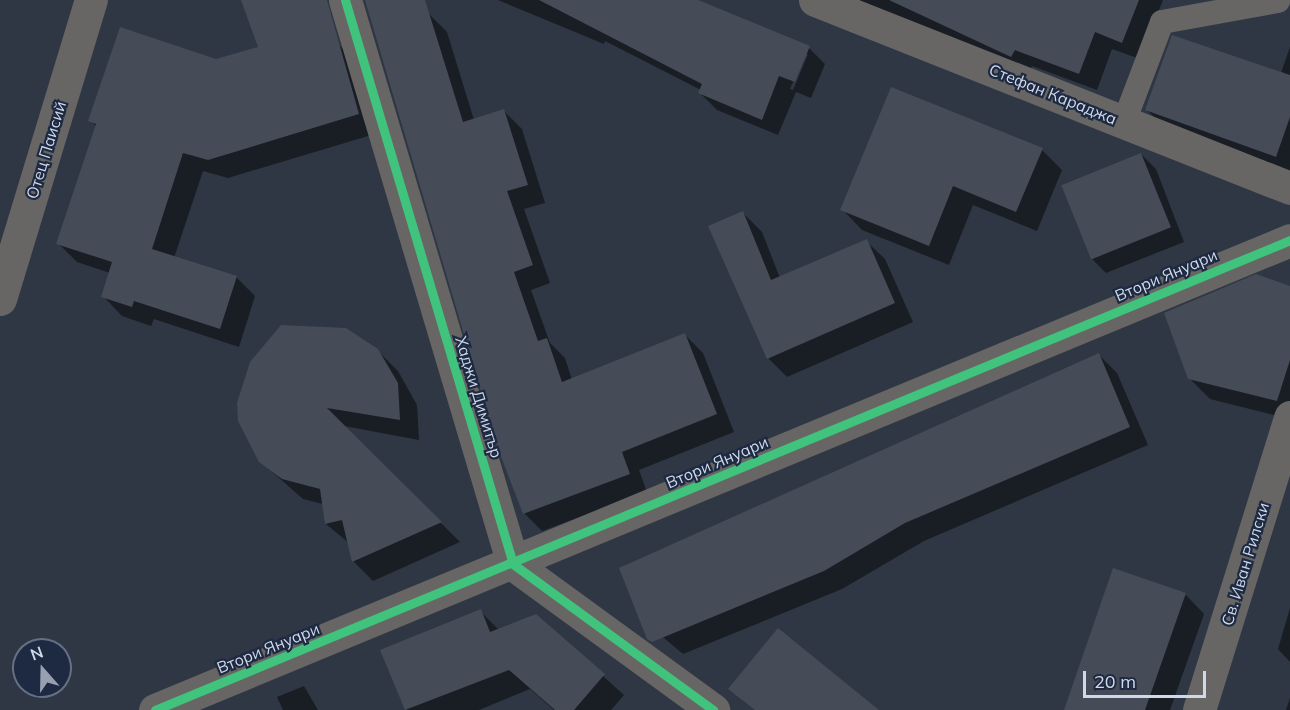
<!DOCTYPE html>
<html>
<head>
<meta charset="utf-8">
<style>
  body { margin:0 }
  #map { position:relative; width:1290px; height:710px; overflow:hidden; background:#2f3744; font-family:Mulish,sans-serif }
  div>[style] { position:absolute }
  .shadow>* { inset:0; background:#0007 }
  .building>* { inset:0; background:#454c58; transform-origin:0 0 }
  .service>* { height:24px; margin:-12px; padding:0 12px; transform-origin:12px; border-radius:12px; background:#686665 }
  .minor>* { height:33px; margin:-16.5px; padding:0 16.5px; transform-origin:16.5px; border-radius:16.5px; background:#686665 }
  .tertiary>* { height:33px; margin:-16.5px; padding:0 16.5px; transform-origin:16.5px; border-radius:16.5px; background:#686665 }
  .cycleway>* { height:9px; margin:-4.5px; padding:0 4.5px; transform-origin:4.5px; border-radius:4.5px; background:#40c37c }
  span { translate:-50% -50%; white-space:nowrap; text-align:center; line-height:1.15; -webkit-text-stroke:4.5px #1d2a42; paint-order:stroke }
  .street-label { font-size:16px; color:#d0d9ea }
  .north { position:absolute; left:12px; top:638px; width:60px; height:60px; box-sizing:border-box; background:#1d2a42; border:2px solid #657085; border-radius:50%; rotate:340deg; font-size:16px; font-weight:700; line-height:24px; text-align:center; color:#d0d9ea }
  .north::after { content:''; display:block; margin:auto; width:21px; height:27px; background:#98a0b0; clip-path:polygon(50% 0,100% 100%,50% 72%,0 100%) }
  .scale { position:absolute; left:1083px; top:671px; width:123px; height:27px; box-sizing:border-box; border:3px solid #d0d9ea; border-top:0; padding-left:8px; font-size:18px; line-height:21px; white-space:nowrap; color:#d0d9ea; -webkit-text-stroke:4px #1d2a42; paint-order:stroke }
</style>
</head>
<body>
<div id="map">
  <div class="shadow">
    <div style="clip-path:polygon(243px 0,309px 0,337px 43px,356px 62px,378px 133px,228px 178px,203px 171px,174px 258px,236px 277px,255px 296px,239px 347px,154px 319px,151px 326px,122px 316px,103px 296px,110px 273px,77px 262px,58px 243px,97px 127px,90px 120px,216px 61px,260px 48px)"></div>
    <div style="clip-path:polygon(evenodd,498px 0,695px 0,809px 48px,825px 64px,811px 98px,796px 92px,778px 135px,717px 110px,700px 93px,701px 90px,605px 41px,604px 44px,498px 0,805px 54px,808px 54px,793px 90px,790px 89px,805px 54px)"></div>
    <div style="clip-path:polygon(859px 0,1163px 0,1140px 59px,1112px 49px,1097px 90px,1032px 66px,1028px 74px)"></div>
    <div style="clip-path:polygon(429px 14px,447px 32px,474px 120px,504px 111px,522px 129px,545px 203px,524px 209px,550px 283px,531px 290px,550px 343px,565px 358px,572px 380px,685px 335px,703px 353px,734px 432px,639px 470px,647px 492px,542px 531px,524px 513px)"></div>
    <div style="clip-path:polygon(1290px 47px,1290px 174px,1167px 130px,1147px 110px,1281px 73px)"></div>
    <div style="clip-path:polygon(1042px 150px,1062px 170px,1037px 231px,973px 205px,949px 265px,862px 230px,842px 209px)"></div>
    <div style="clip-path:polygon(1141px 154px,1156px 169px,1184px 242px,1106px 273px,1092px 259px)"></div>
    <div style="clip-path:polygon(743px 213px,762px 232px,780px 278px,866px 241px,885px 259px,913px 322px,787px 377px,768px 358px)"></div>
    <div style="clip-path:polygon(1290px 288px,1290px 419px,1210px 399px,1189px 378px)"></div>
    <div style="clip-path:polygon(377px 350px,398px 371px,417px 405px,419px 440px,344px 426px,460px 542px,373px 581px,353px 561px,349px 543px,326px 524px,323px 504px,303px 499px,260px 461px)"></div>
    <div style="clip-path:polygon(1099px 355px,1117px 373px,1148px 445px,924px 541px,842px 589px,683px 654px,658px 633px)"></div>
    <div style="clip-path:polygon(1185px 594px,1204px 614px,1170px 710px,1065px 710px)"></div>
    <div style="clip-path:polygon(1290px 608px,1290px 662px,1278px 649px)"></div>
    <div style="clip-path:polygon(480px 611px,499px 630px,535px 615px,624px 695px,611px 710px,554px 710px,530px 689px,479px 710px,407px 710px,382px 650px)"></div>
    <div style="clip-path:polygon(304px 686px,318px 710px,283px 710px,277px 697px)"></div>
    <div style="clip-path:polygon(1290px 698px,1290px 710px,1286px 710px)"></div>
  </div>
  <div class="building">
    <div style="clip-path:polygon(241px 0,327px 0,359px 114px,208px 160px,183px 153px,152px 249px,237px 276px,220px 329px,134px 301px,132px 307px,101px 297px,112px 262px,56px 244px,96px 124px,88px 121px,120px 27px,216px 59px,258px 47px)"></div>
    <div style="clip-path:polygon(365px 0,425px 0,463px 122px,504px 109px,528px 185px,507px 191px,533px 265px,514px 272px,538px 341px,547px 338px,562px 382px,685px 333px,717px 414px,622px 452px,630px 474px,523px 514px,497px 446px)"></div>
    <div style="clip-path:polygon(539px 0,698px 0,810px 46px,795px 82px,779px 76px,762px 120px,698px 93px,702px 84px)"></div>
    <div style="clip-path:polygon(889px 0,1139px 0,1122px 43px,1095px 32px,1079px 74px,1015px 50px,1011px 57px)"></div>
    <div style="clip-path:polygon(1172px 35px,1290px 75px,1290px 117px,1276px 157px,1145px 110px)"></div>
    <div style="clip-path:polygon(891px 87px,1043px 148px,1016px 212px,953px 186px,929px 246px,840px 210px)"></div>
    <div style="left:1141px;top:153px;width:80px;height:86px;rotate:68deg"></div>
    <div style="clip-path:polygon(743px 211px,771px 280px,867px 239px,895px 303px,767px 359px,708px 226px)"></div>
    <div style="clip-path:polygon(1256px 274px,1290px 286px,1290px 360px,1277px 401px,1188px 379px,1164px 313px)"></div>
    <div style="clip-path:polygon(281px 325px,346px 328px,378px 349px,398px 383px,400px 420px,327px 408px,442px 522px,352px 562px,342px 520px,325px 524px,320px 489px,282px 479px,259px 462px,238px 421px,237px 403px,250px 362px)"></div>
    <div style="clip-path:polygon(1099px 353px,1130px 427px,905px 523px,824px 571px,652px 642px,647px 639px,619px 568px)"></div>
    <div style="clip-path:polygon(1113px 568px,1186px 593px,1145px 710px,1064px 710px)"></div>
    <div style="clip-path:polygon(481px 609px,490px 632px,536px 614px,605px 674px,574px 710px,555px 710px,509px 670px,405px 710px,380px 650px)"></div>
    <div style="clip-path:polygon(778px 628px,879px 710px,755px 710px,728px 689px)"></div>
  </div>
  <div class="service">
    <div style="left:1124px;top:122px;width:107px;rotate:-69.2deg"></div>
    <div style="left:1162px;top:22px;width:118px;rotate:-10.3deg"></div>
  </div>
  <div class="minor">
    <div style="left:345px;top:0;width:588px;rotate:73.41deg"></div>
    <div style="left:513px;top:564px;width:248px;rotate:36.1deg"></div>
    <div style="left:815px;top:0;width:511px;rotate:21.59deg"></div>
    <div style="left:0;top:299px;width:313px;rotate:-73.1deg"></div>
    <div style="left:155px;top:710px;width:1228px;rotate:-22.49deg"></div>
  </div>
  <div class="tertiary">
    <div style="left:1199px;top:710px;width:307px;rotate:-72.7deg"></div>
  </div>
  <div class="cycleway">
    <div style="left:345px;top:0;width:588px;rotate:73.41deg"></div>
    <div style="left:513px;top:564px;width:248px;rotate:36.1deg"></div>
    <div style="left:155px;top:710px;width:1228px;rotate:-22.49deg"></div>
  </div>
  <div class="street-label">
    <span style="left:1053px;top:94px;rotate:22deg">Стефан Караджа</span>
    <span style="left:46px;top:150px;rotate:-73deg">Отец Паисий</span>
    <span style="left:1166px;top:275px;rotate:-23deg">Втори Януари</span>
    <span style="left:479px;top:397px;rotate:73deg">Хаджи Димитър</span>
    <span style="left:717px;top:462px;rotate:-23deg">Втори Януари</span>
    <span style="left:1245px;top:564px;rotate:-73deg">Св. Иван Рилски</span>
    <span style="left:268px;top:648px;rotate:-22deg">Втори Януари</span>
  </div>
  <div class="north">N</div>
  <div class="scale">20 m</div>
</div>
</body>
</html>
